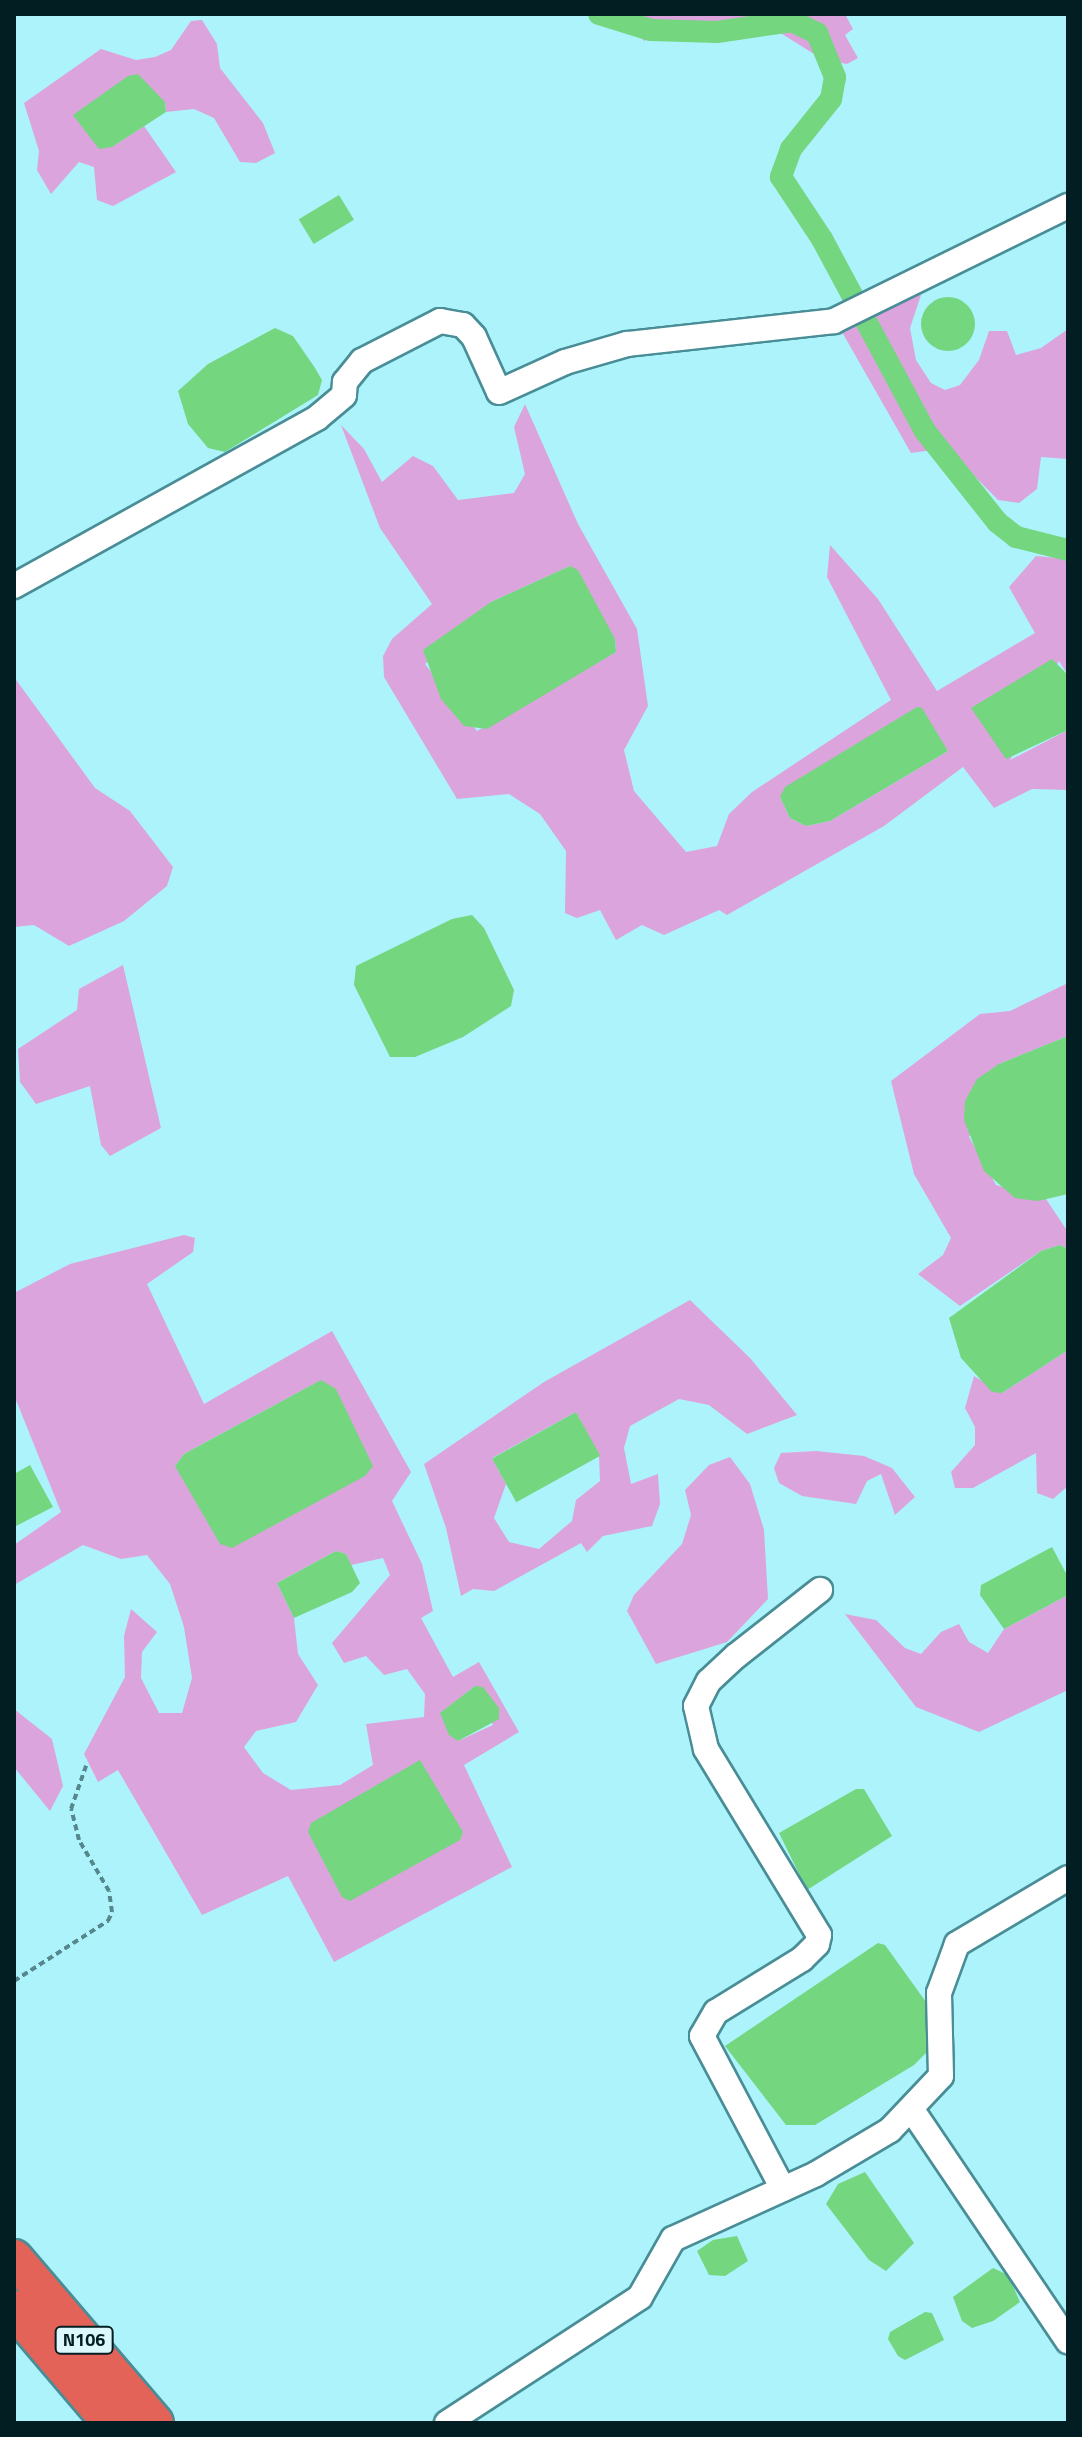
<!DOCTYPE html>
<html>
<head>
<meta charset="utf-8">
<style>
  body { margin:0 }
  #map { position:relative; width:1082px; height:2437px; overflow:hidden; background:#adf3fc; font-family:"Titillium Web",sans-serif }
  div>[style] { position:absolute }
  .green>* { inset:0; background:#dca4dc }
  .water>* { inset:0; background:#74d67f; transform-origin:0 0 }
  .round { border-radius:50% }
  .canal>* { height:22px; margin:-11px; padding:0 11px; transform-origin:11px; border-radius:11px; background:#74d67f }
  .path>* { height:4px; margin-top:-2px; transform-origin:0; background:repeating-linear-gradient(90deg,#56878d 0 6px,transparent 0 10px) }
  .roads { filter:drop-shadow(2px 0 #498d96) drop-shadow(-2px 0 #498d96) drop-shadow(0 2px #498d96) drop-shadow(0 -2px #498d96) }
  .minor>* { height:24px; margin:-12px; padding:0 12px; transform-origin:12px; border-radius:12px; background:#fff }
  .highway>* { height:36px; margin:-18px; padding:0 18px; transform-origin:18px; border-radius:18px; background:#e46359 }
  span { translate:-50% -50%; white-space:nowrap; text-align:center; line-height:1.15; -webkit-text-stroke:6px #ddf8fc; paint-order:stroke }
  .shield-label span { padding:2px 6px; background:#ddf8fc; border:2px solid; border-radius:6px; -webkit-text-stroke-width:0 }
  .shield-label { font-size:18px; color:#021e22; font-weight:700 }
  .frame { position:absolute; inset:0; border:16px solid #021e22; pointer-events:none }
</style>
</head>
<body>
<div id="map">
  <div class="green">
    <div style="clip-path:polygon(621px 14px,845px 14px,853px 29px,845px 35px,858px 58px,847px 64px,822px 59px,779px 32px,713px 24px,684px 22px,644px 41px)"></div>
    <div style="clip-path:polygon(202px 20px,217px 44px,220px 68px,263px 123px,275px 153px,256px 163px,240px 162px,214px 118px,194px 109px,166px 112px,165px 102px,112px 147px,144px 126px,176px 172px,113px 206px,97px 200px,94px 167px,79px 162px,51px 194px,37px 170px,39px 151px,24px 103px,101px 49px,136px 60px,155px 57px,171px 50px,191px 21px)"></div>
    <div style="clip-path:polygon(916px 287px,921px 295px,910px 328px,916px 360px,931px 383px,945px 390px,960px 385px,979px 360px,989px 331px,1007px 331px,1016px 355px,1041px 348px,1068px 329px,1068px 459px,1041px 457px,1037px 489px,1019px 503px,998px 500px,947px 448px,911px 453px,842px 332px)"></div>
    <div style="clip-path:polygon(evenodd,525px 404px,578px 524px,637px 629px,648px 706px,624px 750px,634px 791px,686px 852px,717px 846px,729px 814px,752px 792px,891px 700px,827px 577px,830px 545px,878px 599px,937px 691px,1035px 633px,1009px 587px,1036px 556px,1068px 559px,1068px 675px,1059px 661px,1010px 760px,1068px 730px,1068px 790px,1032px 789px,994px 808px,963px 767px,884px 826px,727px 915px,719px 910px,664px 935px,642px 925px,616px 940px,600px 910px,577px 918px,565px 913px,566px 851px,540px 814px,509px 794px,457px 799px,384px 677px,383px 656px,392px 639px,432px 604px,380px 528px,341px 425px,364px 449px,382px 482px,413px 456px,433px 466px,458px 500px,514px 493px,525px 474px,514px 427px,525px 404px,570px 566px,615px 639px,616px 652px,477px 731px,425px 664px,491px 602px,570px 566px,525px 404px,917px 707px,948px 751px,830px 821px,806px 826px,790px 818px,780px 797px,917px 707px)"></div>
    <div style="clip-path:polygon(14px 677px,95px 788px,130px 811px,173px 867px,167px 886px,124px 921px,69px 946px,34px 925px,14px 927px)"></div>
    <div style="clip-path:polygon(123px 965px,161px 1128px,110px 1156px,101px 1145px,90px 1086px,36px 1104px,20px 1082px,18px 1049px,77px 1010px,79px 989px)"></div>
    <div style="clip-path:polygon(1068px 983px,1068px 1036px,999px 1064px,969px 1137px,996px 1185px,1046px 1199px,1068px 1232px,1068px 1249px,1060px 1245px,1041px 1251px,960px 1306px,918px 1274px,943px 1255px,951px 1238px,914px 1174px,891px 1081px,980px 1014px,1010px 1011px)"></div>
    <div style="clip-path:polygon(evenodd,184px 1235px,195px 1238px,193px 1252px,147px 1284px,204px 1404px,332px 1331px,411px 1472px,392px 1501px,422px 1564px,433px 1611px,421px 1618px,453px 1677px,479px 1662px,519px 1732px,464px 1765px,512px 1867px,334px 1962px,288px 1876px,202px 1915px,118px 1770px,98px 1782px,84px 1754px,125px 1677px,124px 1636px,131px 1609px,157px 1632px,142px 1652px,141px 1678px,159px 1713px,182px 1713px,192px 1678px,184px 1627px,170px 1584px,147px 1555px,121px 1559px,83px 1545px,14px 1585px,14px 1545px,61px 1512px,14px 1395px,14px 1293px,70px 1264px,184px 1235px,321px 1380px,175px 1466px,184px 1454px,321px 1380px,184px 1235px,336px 1551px,346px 1554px,351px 1565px,383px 1558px,390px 1575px,332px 1643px,344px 1663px,366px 1656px,384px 1675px,407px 1669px,425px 1694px,424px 1717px,366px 1724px,373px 1765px,340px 1785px,291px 1790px,263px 1773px,244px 1747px,256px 1731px,296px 1722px,318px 1685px,298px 1654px,294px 1618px,277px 1583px,336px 1551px,184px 1235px,475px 1686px,493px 1725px,458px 1741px,441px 1713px,475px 1686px)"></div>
    <div style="clip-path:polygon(evenodd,690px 1300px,750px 1358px,797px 1415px,747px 1434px,709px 1405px,679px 1399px,630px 1426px,624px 1448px,631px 1484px,658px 1474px,660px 1504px,652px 1526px,603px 1536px,587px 1552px,581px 1543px,494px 1591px,473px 1589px,461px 1596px,446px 1528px,424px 1464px,544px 1382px,690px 1300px,576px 1412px,599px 1456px,600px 1481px,576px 1500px,572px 1521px,539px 1549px,509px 1542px,494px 1518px,506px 1484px,492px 1458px,576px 1412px)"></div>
    <div style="clip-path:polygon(1068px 1350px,1068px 1486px,1053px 1499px,1037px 1493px,1036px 1453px,973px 1488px,955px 1488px,951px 1472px,975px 1445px,975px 1427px,965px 1408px,974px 1376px,1002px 1393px)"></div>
    <div style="clip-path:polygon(816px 1451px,864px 1456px,892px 1468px,915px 1497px,895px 1515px,881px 1474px,867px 1481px,856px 1504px,802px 1496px,779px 1483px,774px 1468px,781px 1453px)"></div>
    <div style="clip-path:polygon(730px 1457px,750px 1484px,764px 1530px,768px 1599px,727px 1642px,656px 1664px,627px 1611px,634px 1595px,682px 1544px,691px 1515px,685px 1490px,709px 1465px)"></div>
    <div style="clip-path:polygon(1068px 1595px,1068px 1690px,979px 1732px,916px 1707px,845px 1614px,876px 1620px,905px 1648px,921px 1654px,941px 1632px,959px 1624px,969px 1642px,988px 1653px,1004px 1629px)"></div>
    <div style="clip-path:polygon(14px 1709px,52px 1739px,63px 1786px,50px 1811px,14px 1767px)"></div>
  </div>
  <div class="water">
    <div style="clip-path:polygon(138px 74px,165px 102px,166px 112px,112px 147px,99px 149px,73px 115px,128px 76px)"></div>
    <div style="left:339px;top:195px;width:29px;height:47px;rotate:59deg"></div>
    <div class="round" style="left:921px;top:297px;width:54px;height:54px"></div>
    <div style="clip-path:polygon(275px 328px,293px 336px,315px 368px,322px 380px,318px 395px,225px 452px,208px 448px,188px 424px,178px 391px,208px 364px)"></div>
    <div style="clip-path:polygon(570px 566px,578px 570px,615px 639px,616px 652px,487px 729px,464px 726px,441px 699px,423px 650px,491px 602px)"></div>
    <div style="clip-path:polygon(1052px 659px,1068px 675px,1068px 730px,1006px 759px,971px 708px)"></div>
    <div style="clip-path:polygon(917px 707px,922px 708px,948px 751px,830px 821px,806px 826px,790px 818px,780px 797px,785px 787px)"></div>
    <div style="clip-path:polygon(472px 915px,484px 928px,514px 990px,511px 1006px,463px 1037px,415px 1057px,390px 1057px,354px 985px,356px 966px,452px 919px)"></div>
    <div style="clip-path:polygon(1068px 1036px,1068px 1194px,1038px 1201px,1015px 1198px,984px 1171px,964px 1120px,965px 1101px,977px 1079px,999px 1064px)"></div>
    <div style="clip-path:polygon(1060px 1245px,1068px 1249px,1068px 1350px,1002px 1393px,992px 1392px,961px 1358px,949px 1318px,1041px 1251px)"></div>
    <div style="clip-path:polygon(321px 1380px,336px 1389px,373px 1466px,365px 1476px,232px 1548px,220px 1544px,175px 1466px,184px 1454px)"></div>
    <div style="left:576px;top:1412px;width:50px;height:96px;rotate:61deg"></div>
    <div style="clip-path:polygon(30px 1465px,53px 1507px,14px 1527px,14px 1474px)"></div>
    <div style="clip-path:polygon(1052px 1547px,1068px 1577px,1068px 1595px,1004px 1629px,980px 1595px,981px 1585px)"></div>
    <div style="clip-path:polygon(336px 1551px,346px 1554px,360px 1583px,352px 1592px,294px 1618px,277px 1583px)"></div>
    <div style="clip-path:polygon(475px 1686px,483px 1687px,499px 1708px,499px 1719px,458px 1741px,449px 1735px,440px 1713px)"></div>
    <div style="clip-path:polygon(420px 1760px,463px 1832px,460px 1840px,350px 1901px,342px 1897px,308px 1832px,311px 1823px)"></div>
    <div style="clip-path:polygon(856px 1789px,864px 1789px,892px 1836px,807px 1890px,779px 1833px)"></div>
    <div style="clip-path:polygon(878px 1943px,885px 1945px,926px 2002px,932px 2029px,929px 2050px,914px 2065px,815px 2125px,786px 2125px,725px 2046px)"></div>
    <div style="clip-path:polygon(865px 2172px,914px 2243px,886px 2271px,869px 2260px,826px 2204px,838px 2184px)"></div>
    <div style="clip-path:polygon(737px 2236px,748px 2261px,725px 2276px,709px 2275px,697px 2251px,713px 2240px)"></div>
    <div style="clip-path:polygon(993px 2268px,1008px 2275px,1020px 2302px,993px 2321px,972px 2328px,962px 2321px,953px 2297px)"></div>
    <div style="clip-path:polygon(925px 2312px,932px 2313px,944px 2340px,905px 2360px,898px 2356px,888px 2339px,890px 2332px)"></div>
  </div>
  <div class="canal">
    <div style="left:599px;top:14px;width:54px;rotate:17.1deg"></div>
    <div style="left:651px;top:30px;width:66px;rotate:1.7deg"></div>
    <div style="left:717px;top:32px;width:76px;rotate:-8.3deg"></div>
    <div style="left:792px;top:21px;width:28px;rotate:26deg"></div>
    <div style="left:817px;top:33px;width:48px;rotate:67.8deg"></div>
    <div style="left:835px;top:77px;width:22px;rotate:100deg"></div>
    <div style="left:831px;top:99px;width:64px;rotate:128.7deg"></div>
    <div style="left:791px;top:149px;width:30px;rotate:110deg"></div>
    <div style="left:781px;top:177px;width:74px;rotate:56.5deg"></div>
    <div style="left:822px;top:239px;width:218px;rotate:61.8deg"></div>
    <div style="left:925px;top:431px;width:116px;rotate:51.6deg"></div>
    <div style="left:997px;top:522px;width:24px;rotate:38deg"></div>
    <div style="left:1016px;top:537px;width:54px;rotate:14deg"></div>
  </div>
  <div class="path">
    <div style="left:14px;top:1981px;width:112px;rotate:-32.6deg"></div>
    <div style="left:108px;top:1921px;width:10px;rotate:-66deg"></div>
    <div style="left:112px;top:1912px;width:21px;rotate:-98deg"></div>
    <div style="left:109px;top:1891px;width:59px;rotate:-120.5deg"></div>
    <div style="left:79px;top:1840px;width:32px;rotate:-104deg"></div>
    <div style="left:71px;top:1809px;width:46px;rotate:-70.8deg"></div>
  </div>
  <div class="roads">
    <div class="minor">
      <div style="left:14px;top:586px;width:346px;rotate:-29deg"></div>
      <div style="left:317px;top:418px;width:35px;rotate:-40deg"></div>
      <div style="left:344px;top:395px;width:13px;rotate:-86deg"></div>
      <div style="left:345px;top:382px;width:27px;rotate:-51deg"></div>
      <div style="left:362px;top:361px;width:88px;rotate:-27.1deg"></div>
      <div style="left:440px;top:321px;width:23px;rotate:10deg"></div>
      <div style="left:463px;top:325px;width:16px;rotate:47deg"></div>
      <div style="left:474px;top:337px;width:60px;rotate:65.6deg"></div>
      <div style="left:499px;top:392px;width:72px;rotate:-24.4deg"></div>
      <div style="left:565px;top:362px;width:65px;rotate:-16.2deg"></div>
      <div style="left:627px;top:344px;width:208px;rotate:-6.3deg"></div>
      <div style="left:834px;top:321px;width:261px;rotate:-26.2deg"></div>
      <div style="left:912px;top:2110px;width:279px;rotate:56deg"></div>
      <div style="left:783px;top:2189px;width:173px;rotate:-117.9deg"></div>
      <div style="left:702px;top:2036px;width:28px;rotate:-60deg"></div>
      <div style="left:716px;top:2012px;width:101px;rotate:-31.6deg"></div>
      <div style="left:802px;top:1959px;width:21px;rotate:-45deg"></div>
      <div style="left:817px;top:1944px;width:9px;rotate:-77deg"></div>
      <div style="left:819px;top:1935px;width:218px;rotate:-121.3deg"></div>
      <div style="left:706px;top:1749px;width:44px;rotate:-103.1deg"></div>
      <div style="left:696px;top:1706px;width:28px;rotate:-63deg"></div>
      <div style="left:709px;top:1681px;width:37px;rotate:-43deg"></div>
      <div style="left:736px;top:1656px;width:107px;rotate:-38.2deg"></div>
      <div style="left:447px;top:2423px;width:230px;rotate:-33.1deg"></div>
      <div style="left:640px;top:2297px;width:67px;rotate:-60.4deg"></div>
      <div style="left:673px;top:2239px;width:157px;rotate:-24.4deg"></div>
      <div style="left:816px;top:2174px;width:86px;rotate:-30.7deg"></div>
      <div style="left:890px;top:2130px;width:74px;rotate:-46.6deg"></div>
      <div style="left:941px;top:2076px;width:83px;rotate:-91.4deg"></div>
      <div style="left:939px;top:1993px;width:52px;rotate:-69.8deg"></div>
      <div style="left:957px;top:1944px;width:129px;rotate:-30.7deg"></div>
    </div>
    <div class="highway">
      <div style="left:14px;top:2258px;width:217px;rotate:49.5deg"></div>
      <div style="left:14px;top:2309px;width:150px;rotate:49.6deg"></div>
    </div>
  </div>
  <div class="shield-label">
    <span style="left:84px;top:2340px">N106</span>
  </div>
  <div class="frame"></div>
</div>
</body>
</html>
